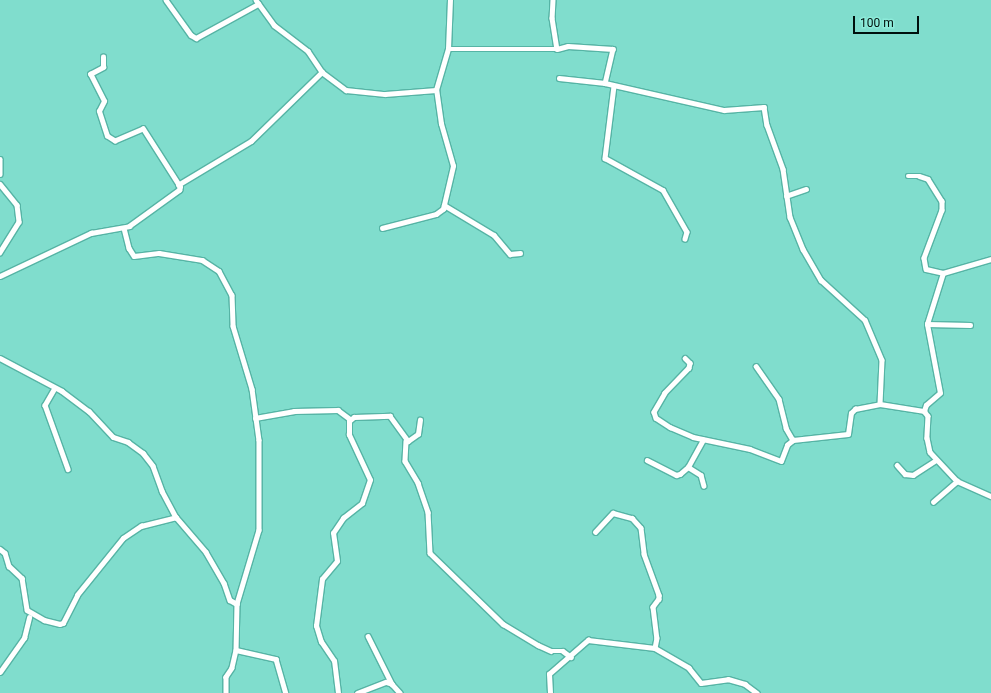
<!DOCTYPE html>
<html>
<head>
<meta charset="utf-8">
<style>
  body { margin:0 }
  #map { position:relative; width:991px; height:693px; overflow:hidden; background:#80ddcd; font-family:Roboto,sans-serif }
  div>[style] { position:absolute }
  .roads { filter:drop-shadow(1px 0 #56b4a5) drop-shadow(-1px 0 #56b4a5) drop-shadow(0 1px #56b4a5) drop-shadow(0 -1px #56b4a5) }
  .street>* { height:4.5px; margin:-2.25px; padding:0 2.25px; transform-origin:2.25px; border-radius:2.25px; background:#fff }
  span { translate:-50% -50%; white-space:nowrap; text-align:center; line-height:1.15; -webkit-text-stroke:3px #8debda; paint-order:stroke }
  .scale { position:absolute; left:853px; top:16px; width:66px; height:18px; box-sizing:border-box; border:2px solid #00100d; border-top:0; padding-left:5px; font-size:12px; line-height:14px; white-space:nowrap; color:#00100d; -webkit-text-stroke:3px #8debda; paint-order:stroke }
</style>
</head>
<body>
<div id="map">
  <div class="roads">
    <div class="street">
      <div style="left:166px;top:0;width:43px;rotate:54.5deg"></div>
      <div style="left:191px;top:35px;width:6px;rotate:31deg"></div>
      <div style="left:196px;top:38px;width:71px;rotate:-28.7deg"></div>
      <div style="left:256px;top:0;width:31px;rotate:54deg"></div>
      <div style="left:274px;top:25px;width:43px;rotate:37.4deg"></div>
      <div style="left:308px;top:51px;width:25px;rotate:56deg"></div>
      <div style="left:322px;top:72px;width:30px;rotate:37deg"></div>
      <div style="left:346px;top:90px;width:39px;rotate:6deg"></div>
      <div style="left:385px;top:94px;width:51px;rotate:-4.5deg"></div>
      <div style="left:436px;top:90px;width:43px;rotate:-73.7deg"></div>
      <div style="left:448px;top:49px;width:109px"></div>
      <div style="left:557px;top:49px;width:11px;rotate:-15deg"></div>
      <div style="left:568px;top:46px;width:45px;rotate:3.8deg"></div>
      <div style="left:613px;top:49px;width:35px;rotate:103deg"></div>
      <div style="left:553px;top:0;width:18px;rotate:93deg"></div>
      <div style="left:552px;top:18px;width:31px;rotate:81deg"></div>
      <div style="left:448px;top:49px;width:49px;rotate:-87.7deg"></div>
      <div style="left:559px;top:78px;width:46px;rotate:6.2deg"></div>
      <div style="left:605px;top:83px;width:122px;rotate:12.8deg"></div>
      <div style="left:724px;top:110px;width:40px;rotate:-4.3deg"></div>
      <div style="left:764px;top:107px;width:18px;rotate:81deg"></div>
      <div style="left:767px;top:125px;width:47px;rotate:70deg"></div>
      <div style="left:783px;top:169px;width:49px;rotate:81.7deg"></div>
      <div style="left:790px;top:217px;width:35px;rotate:68deg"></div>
      <div style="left:803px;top:249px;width:36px;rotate:60deg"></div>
      <div style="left:821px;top:280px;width:59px;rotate:42.3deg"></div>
      <div style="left:865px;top:320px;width:43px;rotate:67deg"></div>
      <div style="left:882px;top:360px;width:44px;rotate:92.6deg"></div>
      <div style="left:614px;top:86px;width:73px;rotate:97.1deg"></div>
      <div style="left:605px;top:158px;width:66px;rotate:28.9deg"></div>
      <div style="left:663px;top:190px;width:48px;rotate:60.3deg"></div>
      <div style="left:687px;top:232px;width:7px;rotate:106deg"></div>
      <div style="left:0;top:159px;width:15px;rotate:90deg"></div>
      <div style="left:908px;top:176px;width:11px"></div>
      <div style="left:919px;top:176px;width:9px;rotate:18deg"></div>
      <div style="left:928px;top:179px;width:26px;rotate:58deg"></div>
      <div style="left:942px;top:201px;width:9px;rotate:90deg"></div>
      <div style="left:942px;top:210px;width:51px;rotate:110.6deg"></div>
      <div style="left:924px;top:258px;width:11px;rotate:80deg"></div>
      <div style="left:926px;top:269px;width:17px;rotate:13deg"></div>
      <div style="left:943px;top:273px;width:50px;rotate:-16.3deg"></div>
      <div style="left:0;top:184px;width:27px;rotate:51deg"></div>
      <div style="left:17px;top:205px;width:17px;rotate:83deg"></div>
      <div style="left:19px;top:222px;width:36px;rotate:122deg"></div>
      <div style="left:178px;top:185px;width:85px;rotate:-31.1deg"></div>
      <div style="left:251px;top:141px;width:99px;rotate:-44.2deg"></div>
      <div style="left:786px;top:196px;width:21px;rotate:-19deg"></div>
      <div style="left:444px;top:205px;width:58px;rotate:31deg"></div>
      <div style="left:494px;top:235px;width:25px;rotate:50deg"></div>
      <div style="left:510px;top:254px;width:10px;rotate:-6deg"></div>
      <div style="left:124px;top:228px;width:21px;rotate:76deg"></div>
      <div style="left:129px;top:248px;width:9px;rotate:58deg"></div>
      <div style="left:134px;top:256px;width:25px;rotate:-7deg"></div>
      <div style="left:159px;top:253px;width:44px;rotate:9.2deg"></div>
      <div style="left:202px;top:260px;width:20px;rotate:33deg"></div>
      <div style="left:219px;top:271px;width:27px;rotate:62deg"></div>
      <div style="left:232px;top:295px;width:31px;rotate:88deg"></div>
      <div style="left:233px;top:326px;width:66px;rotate:73.2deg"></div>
      <div style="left:252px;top:389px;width:51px;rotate:82.2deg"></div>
      <div style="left:259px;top:440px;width:90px;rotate:90deg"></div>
      <div style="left:259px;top:530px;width:77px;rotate:106.6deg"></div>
      <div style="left:237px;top:604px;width:46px;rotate:91.2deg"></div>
      <div style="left:236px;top:650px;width:18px;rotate:103deg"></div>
      <div style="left:232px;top:668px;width:11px;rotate:124deg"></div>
      <div style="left:226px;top:677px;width:16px;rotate:90deg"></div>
      <div style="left:382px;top:228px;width:56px;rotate:-14.5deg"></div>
      <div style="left:436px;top:214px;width:9px;rotate:-36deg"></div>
      <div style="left:443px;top:209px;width:44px;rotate:-76.9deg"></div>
      <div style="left:453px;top:166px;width:44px;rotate:-105.9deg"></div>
      <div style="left:441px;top:124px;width:34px;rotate:-98deg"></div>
      <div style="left:0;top:276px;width:101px;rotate:-25.3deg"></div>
      <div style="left:91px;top:233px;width:39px;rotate:-10deg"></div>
      <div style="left:129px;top:226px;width:62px;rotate:-35.8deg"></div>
      <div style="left:179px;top:190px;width:3px;rotate:-72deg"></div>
      <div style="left:180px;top:187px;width:69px;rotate:-122.5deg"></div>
      <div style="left:143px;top:129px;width:30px;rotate:157deg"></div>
      <div style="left:115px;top:141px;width:9px;rotate:-148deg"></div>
      <div style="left:107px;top:136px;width:26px;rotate:-108deg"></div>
      <div style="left:99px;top:111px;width:11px;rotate:-63deg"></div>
      <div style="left:104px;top:101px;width:30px;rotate:-117deg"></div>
      <div style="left:90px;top:74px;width:15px;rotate:-28deg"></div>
      <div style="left:103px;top:67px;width:10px;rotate:-90deg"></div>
      <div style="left:927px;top:324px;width:43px;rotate:1.3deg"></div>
      <div style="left:0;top:358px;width:70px;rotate:28deg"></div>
      <div style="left:62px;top:391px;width:34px;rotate:37deg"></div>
      <div style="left:89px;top:411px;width:35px;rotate:47deg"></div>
      <div style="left:113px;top:437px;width:16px;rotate:18deg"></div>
      <div style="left:128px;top:442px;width:19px;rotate:36deg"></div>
      <div style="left:143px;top:453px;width:16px;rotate:52deg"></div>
      <div style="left:153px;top:466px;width:27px;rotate:70deg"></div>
      <div style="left:162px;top:491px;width:30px;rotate:62deg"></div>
      <div style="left:176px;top:517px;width:46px;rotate:49.4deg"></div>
      <div style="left:206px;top:552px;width:36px;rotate:60deg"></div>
      <div style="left:224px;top:583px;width:18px;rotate:71deg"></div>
      <div style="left:230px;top:600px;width:8px;rotate:30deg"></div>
      <div style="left:685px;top:358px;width:7px;rotate:45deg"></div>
      <div style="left:690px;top:363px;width:5px;rotate:101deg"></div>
      <div style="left:689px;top:368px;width:35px;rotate:134deg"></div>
      <div style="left:665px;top:393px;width:22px;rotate:120deg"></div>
      <div style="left:654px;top:412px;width:6px;rotate:72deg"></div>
      <div style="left:656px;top:418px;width:17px;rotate:33deg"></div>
      <div style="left:670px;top:427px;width:25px;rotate:23deg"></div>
      <div style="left:693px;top:437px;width:58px;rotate:11.9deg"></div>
      <div style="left:750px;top:449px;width:33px;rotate:21deg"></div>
      <div style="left:781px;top:461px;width:17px;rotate:-69deg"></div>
      <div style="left:787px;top:445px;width:8px;rotate:-40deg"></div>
      <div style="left:793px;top:440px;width:55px;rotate:-6.2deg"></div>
      <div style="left:848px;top:434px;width:21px;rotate:-82deg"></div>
      <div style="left:851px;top:413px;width:6px;rotate:-45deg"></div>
      <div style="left:855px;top:409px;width:25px;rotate:-11deg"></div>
      <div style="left:880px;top:404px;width:45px;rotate:9deg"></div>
      <div style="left:924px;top:411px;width:6px;rotate:51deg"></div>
      <div style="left:928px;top:416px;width:22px;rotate:93deg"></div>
      <div style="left:927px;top:438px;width:14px;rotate:78deg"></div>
      <div style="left:930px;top:452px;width:40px;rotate:47deg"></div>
      <div style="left:957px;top:481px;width:37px;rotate:24deg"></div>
      <div style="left:756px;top:366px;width:40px;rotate:55.1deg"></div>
      <div style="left:779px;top:399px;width:30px;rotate:76deg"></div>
      <div style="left:786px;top:428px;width:14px;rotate:60deg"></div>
      <div style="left:55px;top:388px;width:20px;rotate:120deg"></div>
      <div style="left:45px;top:405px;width:68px;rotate:70.2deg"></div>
      <div style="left:924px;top:411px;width:6px;rotate:-72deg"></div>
      <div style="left:926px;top:405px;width:18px;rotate:-41deg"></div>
      <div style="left:940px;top:393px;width:70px;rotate:-100.7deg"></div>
      <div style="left:927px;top:324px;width:53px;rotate:-72.6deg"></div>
      <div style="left:255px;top:418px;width:40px;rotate:-10deg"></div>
      <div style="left:294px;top:411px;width:44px;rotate:-1.3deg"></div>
      <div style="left:338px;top:410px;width:15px;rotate:37deg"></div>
      <div style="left:406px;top:441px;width:20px;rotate:93deg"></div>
      <div style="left:405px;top:461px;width:26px;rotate:59deg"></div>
      <div style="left:418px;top:483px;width:31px;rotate:71deg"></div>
      <div style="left:428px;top:512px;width:41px;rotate:87.2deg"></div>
      <div style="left:430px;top:553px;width:102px;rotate:44.2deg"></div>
      <div style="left:503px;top:624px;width:41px;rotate:31deg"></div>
      <div style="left:538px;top:645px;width:14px;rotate:25deg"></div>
      <div style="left:551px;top:651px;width:12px"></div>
      <div style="left:563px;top:651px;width:10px;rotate:37deg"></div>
      <div style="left:647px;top:460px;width:33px;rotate:27deg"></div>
      <div style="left:676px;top:475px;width:4px;rotate:-14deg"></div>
      <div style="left:680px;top:474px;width:11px;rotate:-41deg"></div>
      <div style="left:688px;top:467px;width:31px;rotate:-61deg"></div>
      <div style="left:897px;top:465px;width:12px;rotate:48deg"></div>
      <div style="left:905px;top:474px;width:8px;rotate:7deg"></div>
      <div style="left:913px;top:475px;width:27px;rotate:-33deg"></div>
      <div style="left:688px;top:467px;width:15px;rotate:32deg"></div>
      <div style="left:701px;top:475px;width:11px;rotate:75deg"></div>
      <div style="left:933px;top:502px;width:32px;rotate:-41deg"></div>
      <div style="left:595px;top:532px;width:26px;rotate:-47deg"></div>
      <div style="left:613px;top:513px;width:20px;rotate:15deg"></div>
      <div style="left:632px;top:518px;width:13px;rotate:48deg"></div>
      <div style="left:641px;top:528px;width:26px;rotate:83deg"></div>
      <div style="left:644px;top:554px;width:44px;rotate:69.9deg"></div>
      <div style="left:659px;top:595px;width:4px;rotate:90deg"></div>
      <div style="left:659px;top:599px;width:10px;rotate:127deg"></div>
      <div style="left:653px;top:607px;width:31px;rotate:83deg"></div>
      <div style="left:657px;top:638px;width:10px;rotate:101deg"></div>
      <div style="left:0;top:549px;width:6px;rotate:39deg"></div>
      <div style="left:5px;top:553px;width:14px;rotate:73deg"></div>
      <div style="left:9px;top:566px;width:18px;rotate:43deg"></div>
      <div style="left:22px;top:578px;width:32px;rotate:81deg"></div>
      <div style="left:27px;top:610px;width:20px;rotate:30deg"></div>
      <div style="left:44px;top:620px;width:16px;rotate:14deg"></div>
      <div style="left:60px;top:624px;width:3px;rotate:-18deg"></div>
      <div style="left:63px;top:623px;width:31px;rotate:-63deg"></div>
      <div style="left:77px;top:595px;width:73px;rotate:-51.1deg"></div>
      <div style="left:123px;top:538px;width:22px;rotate:-34deg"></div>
      <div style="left:141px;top:526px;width:36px;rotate:-14deg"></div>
      <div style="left:368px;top:636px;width:54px;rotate:63.4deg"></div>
      <div style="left:236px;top:650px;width:41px;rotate:12.7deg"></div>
      <div style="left:276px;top:659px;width:35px;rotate:74deg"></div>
      <div style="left:0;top:672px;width:42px;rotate:-54.8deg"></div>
      <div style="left:24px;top:638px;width:21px;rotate:-76deg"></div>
      <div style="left:338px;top:693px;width:32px;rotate:-97deg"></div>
      <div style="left:334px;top:661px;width:23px;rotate:-124deg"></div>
      <div style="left:321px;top:642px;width:17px;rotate:-107deg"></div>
      <div style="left:316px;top:626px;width:47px;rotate:-82.7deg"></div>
      <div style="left:322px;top:579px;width:23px;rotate:-50deg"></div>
      <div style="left:337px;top:561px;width:28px;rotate:-98deg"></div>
      <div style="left:333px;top:533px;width:18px;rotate:-56deg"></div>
      <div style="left:343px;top:518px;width:24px;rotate:-38deg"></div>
      <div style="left:362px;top:503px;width:24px;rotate:-71deg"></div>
      <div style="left:370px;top:480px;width:50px;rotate:-115deg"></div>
      <div style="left:349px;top:435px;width:14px;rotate:-90deg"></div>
      <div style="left:349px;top:421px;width:6px;rotate:-39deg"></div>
      <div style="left:354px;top:417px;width:36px;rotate:-2deg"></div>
      <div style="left:390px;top:416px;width:31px;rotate:54deg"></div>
      <div style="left:408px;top:441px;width:12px;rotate:-35deg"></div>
      <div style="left:418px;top:434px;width:14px;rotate:-82deg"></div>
      <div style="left:357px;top:693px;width:31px;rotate:-21deg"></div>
      <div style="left:386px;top:682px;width:6px;rotate:18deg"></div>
      <div style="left:392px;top:684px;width:12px;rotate:48deg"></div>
      <div style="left:550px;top:693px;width:19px;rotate:-93deg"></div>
      <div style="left:549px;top:674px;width:52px;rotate:-41.1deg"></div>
      <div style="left:588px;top:640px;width:67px;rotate:6.8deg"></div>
      <div style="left:655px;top:648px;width:39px;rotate:30deg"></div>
      <div style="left:689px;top:668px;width:19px;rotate:51deg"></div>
      <div style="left:701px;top:683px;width:27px;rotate:-8deg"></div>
      <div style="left:728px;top:679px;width:18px;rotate:16deg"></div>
      <div style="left:745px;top:684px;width:15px;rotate:37deg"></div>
    </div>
  </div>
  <div class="scale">100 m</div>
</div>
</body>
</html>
